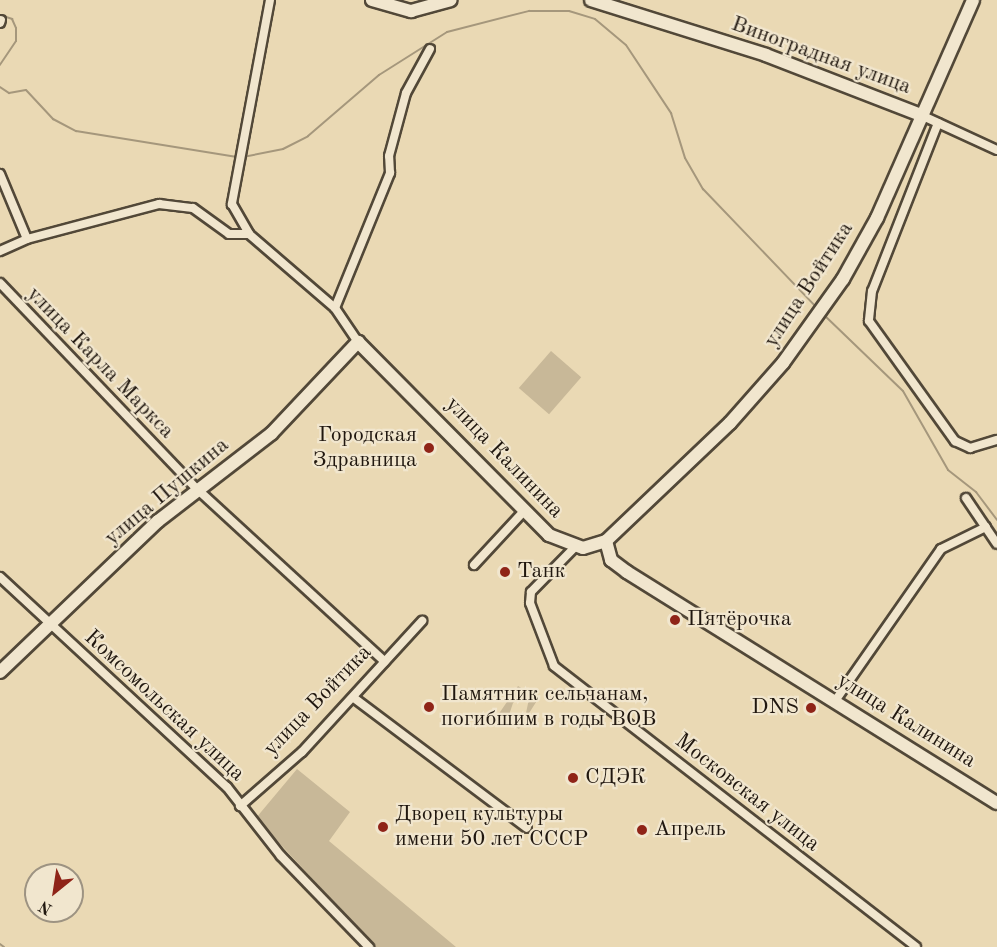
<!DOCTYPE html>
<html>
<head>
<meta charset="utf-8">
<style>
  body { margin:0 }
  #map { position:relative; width:997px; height:947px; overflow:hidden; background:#ead9b4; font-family:"Old Standard TT",serif }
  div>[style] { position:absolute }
  .green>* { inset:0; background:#c8b898; transform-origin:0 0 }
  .stream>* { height:2px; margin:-1px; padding:0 1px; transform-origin:1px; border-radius:1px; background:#a5977c }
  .roads { filter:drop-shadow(2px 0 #524838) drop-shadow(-2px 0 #524838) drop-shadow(0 2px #524838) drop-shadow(0 -2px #524838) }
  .street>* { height:8px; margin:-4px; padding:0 4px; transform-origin:4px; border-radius:4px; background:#f1e6ce }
  .secondary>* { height:12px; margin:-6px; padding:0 6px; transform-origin:6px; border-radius:6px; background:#f1e6ce }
  .dots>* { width:16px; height:16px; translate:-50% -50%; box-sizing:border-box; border:3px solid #f1e6ce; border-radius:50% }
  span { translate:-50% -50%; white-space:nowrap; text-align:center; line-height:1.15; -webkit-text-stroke:4.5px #f1e6ce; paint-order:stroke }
  .street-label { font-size:22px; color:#20170f }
  .poi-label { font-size:22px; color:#20170f }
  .right { translate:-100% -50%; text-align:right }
  .left { translate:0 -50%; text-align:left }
  .north { position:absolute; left:24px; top:863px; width:60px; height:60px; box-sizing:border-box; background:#f1e6ce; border:2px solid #9d9382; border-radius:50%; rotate:210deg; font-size:16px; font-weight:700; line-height:24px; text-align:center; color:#20170f }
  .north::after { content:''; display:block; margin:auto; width:21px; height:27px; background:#8f2418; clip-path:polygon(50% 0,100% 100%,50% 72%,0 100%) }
</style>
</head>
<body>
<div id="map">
  <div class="green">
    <div style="left:551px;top:351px;width:40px;height:49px;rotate:41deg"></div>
    <div style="clip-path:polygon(518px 686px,526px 691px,513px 703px,507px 721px,498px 715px)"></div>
    <div style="clip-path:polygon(530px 694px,538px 699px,519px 729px,511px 723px,526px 713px)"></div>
    <div style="clip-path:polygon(297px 769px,350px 812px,329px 841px,456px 947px,376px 947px,256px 818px)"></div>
  </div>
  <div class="stream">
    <div style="left:0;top:15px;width:13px;rotate:18deg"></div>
    <div style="left:12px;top:19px;width:10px;rotate:66deg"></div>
    <div style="left:16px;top:28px;width:13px;rotate:90deg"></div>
    <div style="left:16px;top:41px;width:29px;rotate:124deg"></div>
    <div style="left:0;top:87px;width:11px;rotate:34deg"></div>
    <div style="left:9px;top:93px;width:17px;rotate:-10deg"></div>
    <div style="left:26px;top:90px;width:40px;rotate:47deg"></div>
    <div style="left:53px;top:119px;width:26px;rotate:28deg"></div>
    <div style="left:76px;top:131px;width:163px;rotate:9.2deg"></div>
    <div style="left:243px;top:157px;width:41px;rotate:-11.3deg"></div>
    <div style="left:283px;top:149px;width:28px;rotate:-27deg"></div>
    <div style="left:308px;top:136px;width:94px;rotate:-40.7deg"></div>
    <div style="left:379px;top:75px;width:80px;rotate:-32.3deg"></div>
    <div style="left:447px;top:32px;width:85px;rotate:-14.4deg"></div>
    <div style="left:529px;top:11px;width:40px"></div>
    <div style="left:569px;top:11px;width:27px;rotate:17deg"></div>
    <div style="left:595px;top:19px;width:40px;rotate:40deg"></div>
    <div style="left:626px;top:45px;width:82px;rotate:56.5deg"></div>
    <div style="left:671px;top:113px;width:47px;rotate:72.7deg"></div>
    <div style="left:685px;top:158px;width:36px;rotate:60deg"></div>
    <div style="left:703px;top:189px;width:165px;rotate:46.2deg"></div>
    <div style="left:823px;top:314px;width:111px;rotate:43.9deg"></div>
    <div style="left:903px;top:391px;width:91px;rotate:60.3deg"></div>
    <div style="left:948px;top:470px;width:36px;rotate:38deg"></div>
    <div style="left:976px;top:492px;width:35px;rotate:53deg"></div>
    <div style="left:0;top:944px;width:5px;rotate:37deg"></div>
  </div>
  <div class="roads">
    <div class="street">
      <div style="left:270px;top:0;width:208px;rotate:100.6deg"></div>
      <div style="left:232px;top:204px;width:34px;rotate:60deg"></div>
      <div style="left:249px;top:234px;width:113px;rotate:40.7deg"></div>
      <div style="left:335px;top:308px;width:41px;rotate:55.9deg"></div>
      <div style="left:0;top:23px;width:3px;rotate:-72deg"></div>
      <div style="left:923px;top:116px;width:81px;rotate:24.7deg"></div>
      <div style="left:938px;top:123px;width:180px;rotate:111.4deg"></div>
      <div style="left:872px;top:291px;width:30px;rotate:96deg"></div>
      <div style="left:869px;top:321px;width:148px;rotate:54.4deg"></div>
      <div style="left:955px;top:441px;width:17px;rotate:25deg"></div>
      <div style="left:970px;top:448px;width:28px;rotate:-17deg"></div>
      <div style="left:0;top:174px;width:70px;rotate:67.4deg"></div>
      <div style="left:0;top:251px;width:30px;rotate:-24deg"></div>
      <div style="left:27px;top:239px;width:137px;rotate:-14.9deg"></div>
      <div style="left:159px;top:204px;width:34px;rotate:7deg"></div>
      <div style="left:193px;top:208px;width:44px;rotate:35.8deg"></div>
      <div style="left:229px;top:234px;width:20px"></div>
      <div style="left:0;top:283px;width:285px;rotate:46.3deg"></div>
      <div style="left:197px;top:489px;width:255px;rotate:42.6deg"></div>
      <div style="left:335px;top:308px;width:146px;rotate:-67.8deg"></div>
      <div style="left:390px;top:173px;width:17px;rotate:-93deg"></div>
      <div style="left:389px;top:156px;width:65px;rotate:-74.9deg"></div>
      <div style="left:406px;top:93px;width:50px;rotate:-61.4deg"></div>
      <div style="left:966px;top:498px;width:55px;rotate:56deg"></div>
      <div style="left:575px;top:547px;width:63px;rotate:134.4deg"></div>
      <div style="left:531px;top:592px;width:11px;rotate:95deg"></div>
      <div style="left:530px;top:603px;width:67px;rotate:69.1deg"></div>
      <div style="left:554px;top:666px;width:458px;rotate:37.8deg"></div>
      <div style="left:474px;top:565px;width:75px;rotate:-47.2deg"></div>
      <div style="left:0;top:577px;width:309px;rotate:42.8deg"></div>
      <div style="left:227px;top:787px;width:88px;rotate:52deg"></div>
      <div style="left:281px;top:856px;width:127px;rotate:46deg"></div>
      <div style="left:354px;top:698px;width:216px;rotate:36.9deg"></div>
      <div style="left:835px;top:701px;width:185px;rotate:-55.1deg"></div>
      <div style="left:941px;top:549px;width:50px;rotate:-26.1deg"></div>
      <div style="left:240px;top:806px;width:82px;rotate:-41.1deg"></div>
      <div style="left:302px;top:752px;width:178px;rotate:-47.5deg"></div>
    </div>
    <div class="secondary">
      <div style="left:372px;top:0;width:41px;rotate:15.8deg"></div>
      <div style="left:411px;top:11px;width:41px;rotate:-15.4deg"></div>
      <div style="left:591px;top:0;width:183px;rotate:17.4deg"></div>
      <div style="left:766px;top:55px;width:168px;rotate:21.2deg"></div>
      <div style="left:606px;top:541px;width:171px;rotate:-43.6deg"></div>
      <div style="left:730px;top:423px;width:80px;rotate:-48.5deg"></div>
      <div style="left:783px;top:363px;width:103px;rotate:-54.5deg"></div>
      <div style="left:843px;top:279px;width:70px;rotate:-60.9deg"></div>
      <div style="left:877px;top:218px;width:238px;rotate:-66.2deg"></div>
      <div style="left:606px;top:541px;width:20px;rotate:75deg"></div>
      <div style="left:611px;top:560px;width:20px;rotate:37deg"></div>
      <div style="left:627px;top:572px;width:436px;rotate:32deg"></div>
      <div style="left:0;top:672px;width:219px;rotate:-43.7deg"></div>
      <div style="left:158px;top:521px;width:143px;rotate:-37.6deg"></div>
      <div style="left:271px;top:434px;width:127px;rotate:-46.6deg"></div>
      <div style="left:358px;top:342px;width:272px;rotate:45.3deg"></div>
      <div style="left:549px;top:535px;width:36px;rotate:21deg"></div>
      <div style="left:583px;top:548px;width:24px;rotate:-17deg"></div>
    </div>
  </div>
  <div class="dots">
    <div style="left:429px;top:448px;background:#8f2418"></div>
    <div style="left:505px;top:572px;background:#8f2418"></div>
    <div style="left:675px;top:620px;background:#8f2418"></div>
    <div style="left:429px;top:707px;background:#8f2418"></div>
    <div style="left:811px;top:708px;background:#8f2418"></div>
    <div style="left:573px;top:778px;background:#8f2418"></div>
    <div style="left:383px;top:827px;background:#8f2418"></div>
    <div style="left:642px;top:830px;background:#8f2418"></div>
  </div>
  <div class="street-label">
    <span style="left:821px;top:56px;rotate:20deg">Виноградная улица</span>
    <span style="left:809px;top:285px;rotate:-57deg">улица Войтика</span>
    <span style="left:100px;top:363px;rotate:46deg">улица Карла Маркса</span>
    <span style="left:504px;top:458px;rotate:46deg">улица Калинина</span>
    <span style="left:167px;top:492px;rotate:-40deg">улица Пушкина</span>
    <span style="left:318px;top:701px;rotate:-46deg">улица Войтика</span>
    <span style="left:164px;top:706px;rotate:43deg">Комсомольская улица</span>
    <span style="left:906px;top:721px;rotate:32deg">улица Калинина</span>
    <span style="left:747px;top:793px;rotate:38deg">Московская улица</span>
  </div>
  <div class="poi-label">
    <span class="right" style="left:417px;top:448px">Городская<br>Здравница</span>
    <span class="left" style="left:517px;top:572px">Танк</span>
    <span class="left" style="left:687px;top:620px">Пятёрочка</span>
    <span class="left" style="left:441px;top:707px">Памятник сельчанам,<br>погибшим в годы ВОВ</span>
    <span class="right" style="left:799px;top:708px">DNS</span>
    <span class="left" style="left:585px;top:778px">СДЭК</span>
    <span class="left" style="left:395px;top:827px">Дворец культуры<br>имени 50 лет СССР</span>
    <span class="left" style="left:654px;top:830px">Апрель</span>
  </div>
  <div class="north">N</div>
</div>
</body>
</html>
